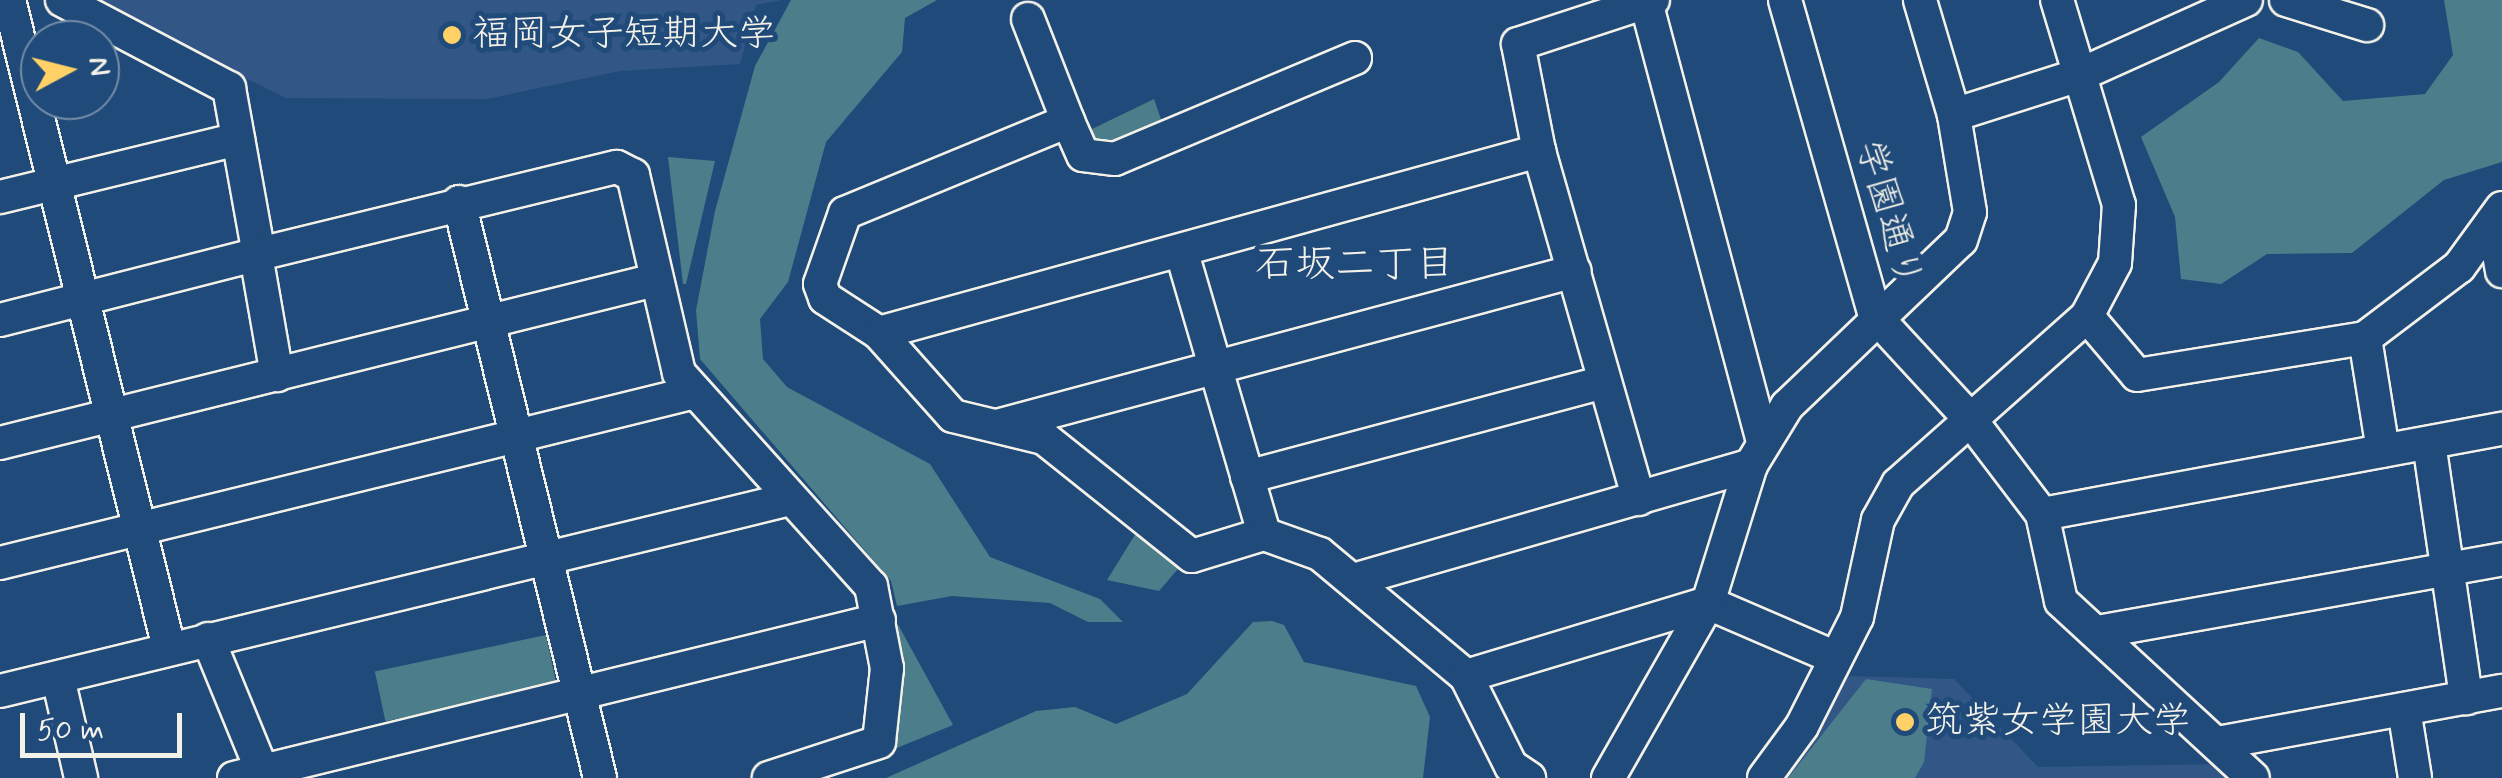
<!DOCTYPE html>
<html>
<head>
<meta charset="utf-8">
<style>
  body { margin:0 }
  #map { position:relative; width:2502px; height:778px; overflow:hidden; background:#1f4a7a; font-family:Mynerve,"Klee One",sans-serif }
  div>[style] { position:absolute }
  .built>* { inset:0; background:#325787 }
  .green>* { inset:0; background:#4b7e8a; transform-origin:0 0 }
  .roads { filter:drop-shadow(2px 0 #f4f1e8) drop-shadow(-2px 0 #f4f1e8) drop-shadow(0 2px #f4f1e8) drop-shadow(0 -2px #f4f1e8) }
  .minor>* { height:32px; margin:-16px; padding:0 16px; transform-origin:16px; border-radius:16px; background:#1f4a7a }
  .dots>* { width:28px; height:28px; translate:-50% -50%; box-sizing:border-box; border:5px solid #1f4a7a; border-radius:50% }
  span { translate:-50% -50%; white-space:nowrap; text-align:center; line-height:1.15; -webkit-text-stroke:10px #1f4a7a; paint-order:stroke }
  .poi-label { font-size:38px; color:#f4f1e8 }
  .left { translate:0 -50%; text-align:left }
  .street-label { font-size:38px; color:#f4f1e8 }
  .neighbourhood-label { font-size:40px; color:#f4f1e8 }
  .north { position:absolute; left:20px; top:20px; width:100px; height:100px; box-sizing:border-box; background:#1f4a7a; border:2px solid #748da6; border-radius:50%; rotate:83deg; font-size:28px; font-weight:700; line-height:40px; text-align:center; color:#f4f1e8 }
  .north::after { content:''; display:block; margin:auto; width:35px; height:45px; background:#ffd166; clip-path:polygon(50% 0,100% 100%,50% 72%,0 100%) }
  .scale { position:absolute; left:20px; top:713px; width:162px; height:45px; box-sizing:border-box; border:5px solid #f4f1e8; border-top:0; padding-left:12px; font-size:30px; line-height:35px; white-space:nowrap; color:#f4f1e8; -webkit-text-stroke:8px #1f4a7a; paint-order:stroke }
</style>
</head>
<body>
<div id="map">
  <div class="built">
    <div style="clip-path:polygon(86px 0,782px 0,756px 5px,740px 64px,620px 71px,487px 99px,286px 98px)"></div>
    <div style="clip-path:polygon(1849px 676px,1954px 679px,2038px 767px,2226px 764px,2236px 778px,1775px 778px)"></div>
  </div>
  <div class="green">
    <div style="clip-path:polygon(791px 0,937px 0,905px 18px,902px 52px,826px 142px,788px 282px,760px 319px,763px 359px,787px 387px,930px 464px,990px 557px,1100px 599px,1123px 622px,1088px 622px,1050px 603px,952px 596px,897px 606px,891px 581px,700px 359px,696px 310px,715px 211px,755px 66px)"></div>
    <div style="clip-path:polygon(2444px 0,2502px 0,2502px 162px,2444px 180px,2352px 253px,2267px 254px,2221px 284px,2181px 279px,2175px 217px,2141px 137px,2219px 82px,2259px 38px,2298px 52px,2343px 101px,2425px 94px,2453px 55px)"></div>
    <div style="clip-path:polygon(1154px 99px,1164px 128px,1121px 145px,1093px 141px,1090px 130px)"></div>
    <div style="clip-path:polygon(668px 157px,715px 161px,686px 284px,683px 284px)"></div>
    <div style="clip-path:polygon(1136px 533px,1184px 562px,1159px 591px,1107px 580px)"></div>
    <div style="clip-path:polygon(889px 608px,953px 725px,892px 750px)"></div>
    <div style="clip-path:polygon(1272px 621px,1284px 625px,1304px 662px,1416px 686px,1430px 717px,1423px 778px,886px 778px,1036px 711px,1075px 707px,1116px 724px,1187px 694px,1253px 622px)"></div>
    <div style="left:546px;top:635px;width:51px;height:175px;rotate:78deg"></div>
    <div style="clip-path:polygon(1866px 679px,1932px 689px,1924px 762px,1915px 778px,1788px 778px)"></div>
  </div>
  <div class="roads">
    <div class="minor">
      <div style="left:9px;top:0;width:667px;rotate:76.13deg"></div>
      <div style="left:62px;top:0;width:189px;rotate:27.8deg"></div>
      <div style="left:229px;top:88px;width:169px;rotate:79.8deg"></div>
      <div style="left:259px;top:254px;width:368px;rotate:-13.7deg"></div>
      <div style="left:617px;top:167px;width:18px;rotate:27deg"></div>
      <div style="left:633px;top:175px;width:203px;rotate:76.9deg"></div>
      <div style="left:679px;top:373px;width:287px;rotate:48deg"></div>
      <div style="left:871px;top:586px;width:84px;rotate:79deg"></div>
      <div style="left:887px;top:668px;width:74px;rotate:96.2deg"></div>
      <div style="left:879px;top:742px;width:116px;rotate:161.9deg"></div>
      <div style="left:1785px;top:0;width:329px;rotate:74.1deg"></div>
      <div style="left:1875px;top:316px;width:139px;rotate:47.3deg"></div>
      <div style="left:1969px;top:418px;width:121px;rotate:52.8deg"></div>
      <div style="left:2042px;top:514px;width:89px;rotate:77.7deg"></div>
      <div style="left:2061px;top:601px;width:261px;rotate:42.7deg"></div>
      <div style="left:2286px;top:0;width:85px;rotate:17.2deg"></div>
      <div style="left:1646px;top:2px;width:455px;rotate:75.1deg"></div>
      <div style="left:1028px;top:19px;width:110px;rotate:68.6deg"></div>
      <div style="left:1355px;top:58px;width:260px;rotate:157.2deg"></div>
      <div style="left:1115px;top:159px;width:32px;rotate:-173deg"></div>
      <div style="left:1083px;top:155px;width:37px;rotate:-114deg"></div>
      <div style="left:1068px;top:121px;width:241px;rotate:157.6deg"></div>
      <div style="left:845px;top:213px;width:75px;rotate:109.4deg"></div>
      <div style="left:820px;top:284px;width:15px;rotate:70deg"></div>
      <div style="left:825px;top:298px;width:64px;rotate:32.9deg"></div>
      <div style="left:879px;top:333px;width:685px;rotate:-15.42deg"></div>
      <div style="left:1539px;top:151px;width:109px;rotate:-101.1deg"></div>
      <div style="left:1518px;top:44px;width:142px;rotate:-18.1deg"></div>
      <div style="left:1954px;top:115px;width:131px;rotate:-17.7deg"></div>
      <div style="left:2079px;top:75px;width:183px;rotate:-24.2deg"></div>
      <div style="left:1539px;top:151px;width:362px;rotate:74deg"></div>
      <div style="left:0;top:197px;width:245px;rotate:-13.7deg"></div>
      <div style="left:459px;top:202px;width:593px;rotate:76.24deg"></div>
      <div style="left:2493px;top:221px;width:51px;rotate:79.8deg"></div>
      <div style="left:1182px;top:253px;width:293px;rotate:73.7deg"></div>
      <div style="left:256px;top:255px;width:122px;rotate:80.1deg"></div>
      <div style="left:2087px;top:316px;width:77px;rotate:49.7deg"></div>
      <div style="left:2137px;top:375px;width:231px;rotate:-9.2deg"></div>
      <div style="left:2365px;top:338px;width:118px;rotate:-37.1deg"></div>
      <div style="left:2459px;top:267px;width:73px;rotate:-53.9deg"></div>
      <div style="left:0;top:320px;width:267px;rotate:-14.3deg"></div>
      <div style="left:879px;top:333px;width:111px;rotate:48.3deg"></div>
      <div style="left:953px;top:416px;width:94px;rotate:13.6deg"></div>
      <div style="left:1044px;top:438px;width:189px;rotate:38.6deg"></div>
      <div style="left:1192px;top:556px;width:75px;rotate:-17deg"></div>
      <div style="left:1264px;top:534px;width:59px;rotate:19.7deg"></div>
      <div style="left:1320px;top:554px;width:190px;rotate:39.9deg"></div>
      <div style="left:1466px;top:676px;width:101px;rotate:63.4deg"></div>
      <div style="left:1511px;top:766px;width:22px;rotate:34deg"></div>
      <div style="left:2365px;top:338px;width:114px;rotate:80.9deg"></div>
      <div style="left:997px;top:426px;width:598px;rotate:-15.01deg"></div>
      <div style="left:0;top:443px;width:675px;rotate:-13.97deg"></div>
      <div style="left:2429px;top:443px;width:258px;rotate:81.7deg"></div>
      <div style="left:1247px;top:477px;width:370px;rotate:-14.9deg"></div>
      <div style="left:2042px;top:514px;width:468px;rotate:-10.5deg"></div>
      <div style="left:0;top:563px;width:716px;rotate:-13.82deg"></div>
      <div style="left:1357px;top:579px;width:410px;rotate:-16.1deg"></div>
      <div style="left:2098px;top:632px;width:411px;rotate:-10.2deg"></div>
      <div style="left:208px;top:639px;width:150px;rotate:67.7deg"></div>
      <div style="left:1836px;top:658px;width:139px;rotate:-156.7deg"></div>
      <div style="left:1708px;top:603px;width:145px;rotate:-72.7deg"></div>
      <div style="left:1751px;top:465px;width:69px;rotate:-58.6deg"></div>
      <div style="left:1787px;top:406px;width:240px;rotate:-43.7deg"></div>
      <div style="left:1961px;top:240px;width:29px;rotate:-72deg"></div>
      <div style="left:1970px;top:212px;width:98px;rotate:-99.4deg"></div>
      <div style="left:1954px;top:115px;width:120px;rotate:-106.5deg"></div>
      <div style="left:1466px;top:676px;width:253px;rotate:-16.8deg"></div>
      <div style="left:1708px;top:603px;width:202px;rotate:119.7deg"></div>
      <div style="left:58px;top:678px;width:103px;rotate:77deg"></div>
      <div style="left:0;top:691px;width:813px;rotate:-13.66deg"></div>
      <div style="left:2404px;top:709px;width:70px;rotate:80.9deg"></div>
      <div style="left:2223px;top:742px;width:284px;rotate:-10.4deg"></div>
      <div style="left:234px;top:778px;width:664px;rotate:-13.76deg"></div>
      <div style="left:1764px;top:778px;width:64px;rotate:-53.8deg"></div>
      <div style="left:1802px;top:726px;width:122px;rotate:-63.2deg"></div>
      <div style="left:1857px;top:617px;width:99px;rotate:-77.8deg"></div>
      <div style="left:1878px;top:520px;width:41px;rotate:-60.9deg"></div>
      <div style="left:1898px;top:484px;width:253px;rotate:-41.6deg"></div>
      <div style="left:2087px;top:316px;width:60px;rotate:-62.2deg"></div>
      <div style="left:2115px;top:263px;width:58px;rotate:-86.1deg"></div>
      <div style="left:2119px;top:205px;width:214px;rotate:-106.8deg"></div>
    </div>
  </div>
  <div class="dots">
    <div style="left:452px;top:35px;background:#ffd166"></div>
    <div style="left:1905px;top:722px;background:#ffd166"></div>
  </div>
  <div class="poi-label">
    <span class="left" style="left:472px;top:35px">福岡女子短期大学</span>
    <span class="left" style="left:1925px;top:722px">筑紫女学園大学</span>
  </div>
  <div class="street-label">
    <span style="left:1888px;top:214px;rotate:74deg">学園通り</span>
  </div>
  <div class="neighbourhood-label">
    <span style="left:1355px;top:265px">石坂二丁目</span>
  </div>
  <div class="north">N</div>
  <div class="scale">50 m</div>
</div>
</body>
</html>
